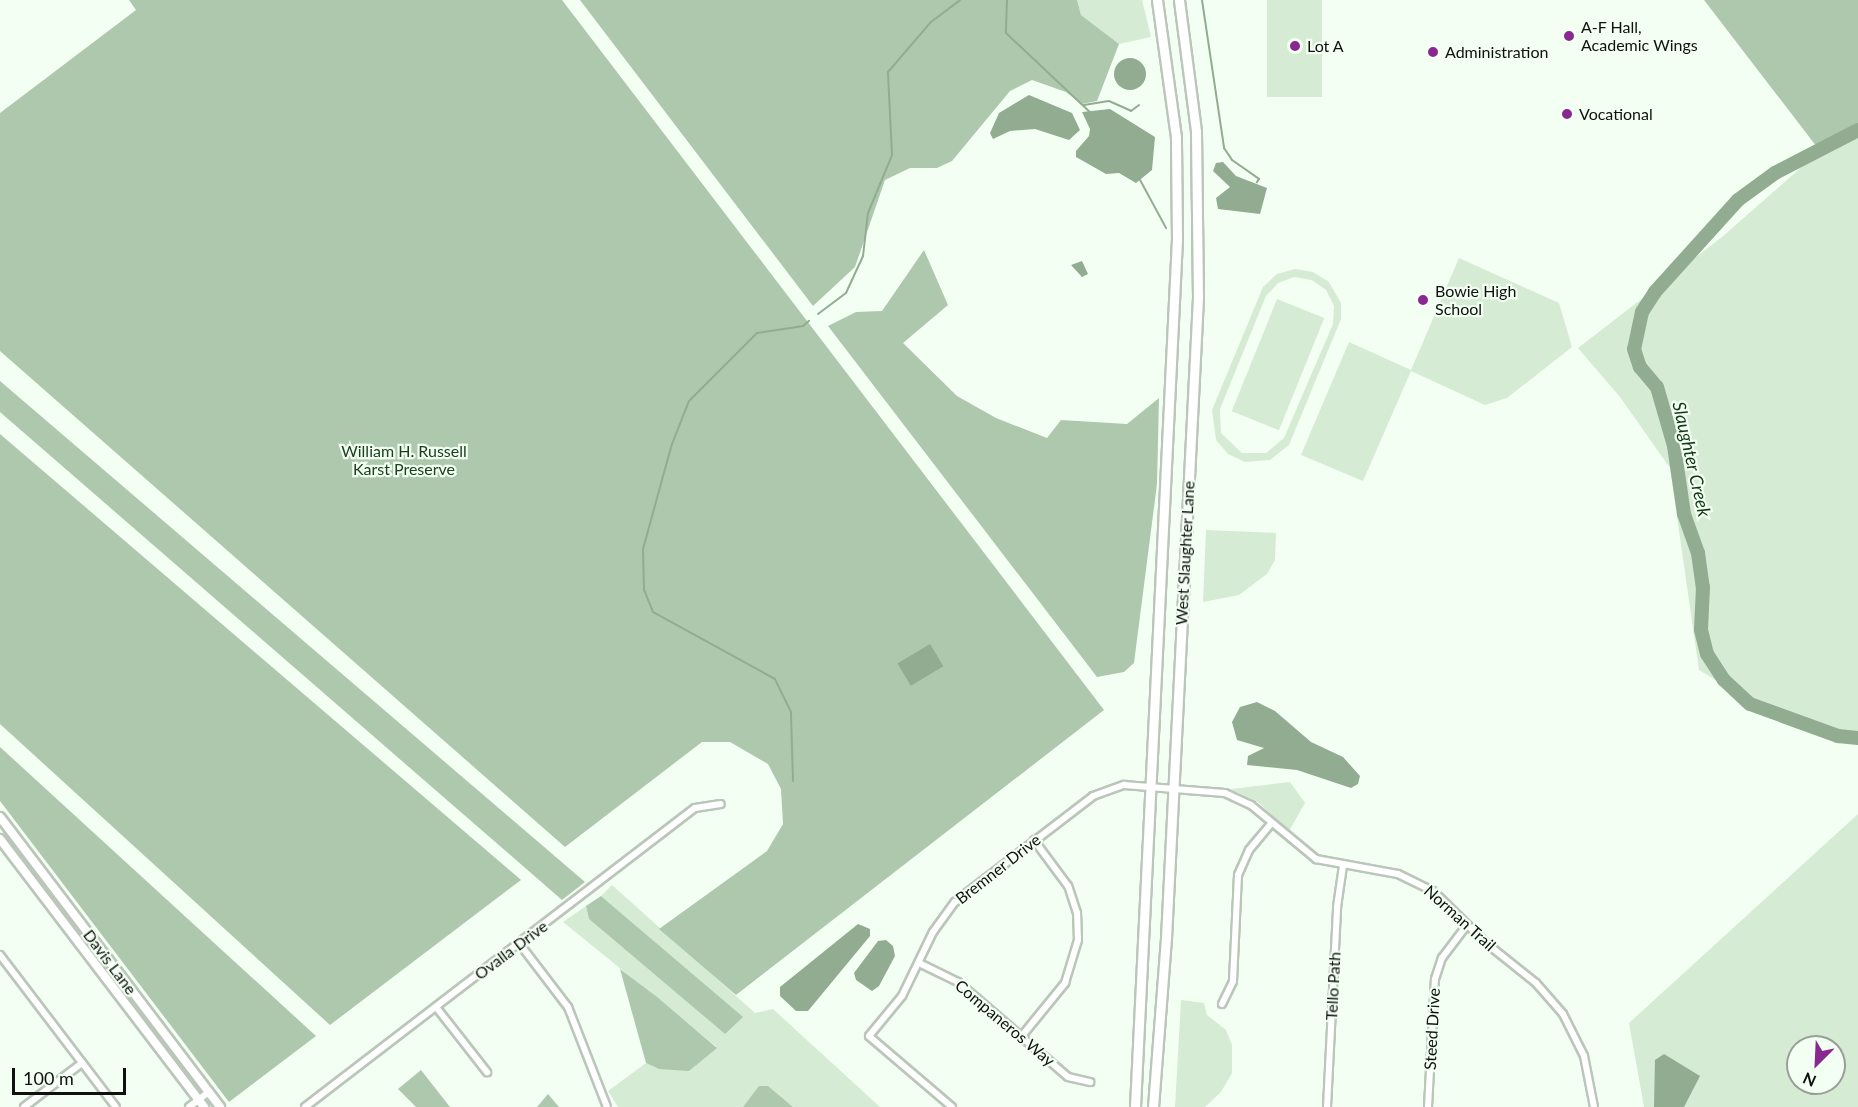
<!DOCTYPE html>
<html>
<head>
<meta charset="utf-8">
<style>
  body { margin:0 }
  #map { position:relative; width:1858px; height:1107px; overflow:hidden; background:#f3fff3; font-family:Lato,sans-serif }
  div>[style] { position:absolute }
  .green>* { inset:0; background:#d5ebd4; transform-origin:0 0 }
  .forest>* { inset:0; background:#aec8ad }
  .water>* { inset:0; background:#92ac92; transform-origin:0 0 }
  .round { border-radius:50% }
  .stream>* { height:2px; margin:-1px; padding:0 1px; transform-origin:1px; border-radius:1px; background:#92ac92 }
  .river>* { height:14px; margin:-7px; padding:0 7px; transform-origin:7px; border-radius:7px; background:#92ac92 }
  .roads { filter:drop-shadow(2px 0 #bbc6ba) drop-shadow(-2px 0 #bbc6ba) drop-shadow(0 2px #bbc6ba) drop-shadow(0 -2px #bbc6ba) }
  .minor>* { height:6px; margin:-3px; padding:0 3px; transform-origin:3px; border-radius:3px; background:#fff }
  .secondary>* { height:8px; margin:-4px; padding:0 4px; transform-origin:4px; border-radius:4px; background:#fff }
  .primary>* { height:9px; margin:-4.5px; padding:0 4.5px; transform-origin:4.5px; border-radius:4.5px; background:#fff }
  .dots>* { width:16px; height:16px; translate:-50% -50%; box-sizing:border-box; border:3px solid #f3fff3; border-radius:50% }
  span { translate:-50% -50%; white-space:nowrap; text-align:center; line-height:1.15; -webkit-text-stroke:4.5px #f3fff3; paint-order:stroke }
  .poi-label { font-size:16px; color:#0e110d }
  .left { translate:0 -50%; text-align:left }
  .park-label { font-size:16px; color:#1a411c }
  .street-label { font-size:16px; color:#0e110d }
  .water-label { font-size:18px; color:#123915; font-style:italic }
  .north { position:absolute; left:1786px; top:1035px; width:60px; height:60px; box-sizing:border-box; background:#f3fff3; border:2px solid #97a097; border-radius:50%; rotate:204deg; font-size:16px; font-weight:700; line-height:24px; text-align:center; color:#0e110d }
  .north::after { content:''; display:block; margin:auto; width:21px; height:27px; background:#892891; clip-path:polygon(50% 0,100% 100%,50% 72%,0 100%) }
  .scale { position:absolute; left:12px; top:1068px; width:114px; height:27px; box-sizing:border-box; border:3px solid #0e110d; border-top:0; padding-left:8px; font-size:18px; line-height:21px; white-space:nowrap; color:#0e110d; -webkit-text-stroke:4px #f3fff3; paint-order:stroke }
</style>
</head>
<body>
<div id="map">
  <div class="green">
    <div style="clip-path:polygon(1077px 0,1142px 0,1151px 37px,1119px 44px,1081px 15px)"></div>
    <div style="left:1267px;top:0;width:55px;height:97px"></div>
    <div style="clip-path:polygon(1858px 123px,1858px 738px,1757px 705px,1699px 670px,1670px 468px,1620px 397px,1578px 348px,1722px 237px,1820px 151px)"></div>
    <div style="clip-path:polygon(1459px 258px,1559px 303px,1572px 347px,1507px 398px,1485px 405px,1411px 371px,1363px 481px,1301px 455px,1349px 342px,1411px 370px)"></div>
    <div style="clip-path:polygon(evenodd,1295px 269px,1313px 272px,1329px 282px,1341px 303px,1341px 319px,1289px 445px,1270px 460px,1245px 462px,1228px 454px,1216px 440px,1212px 410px,1263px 287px,1277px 274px,1295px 269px,1294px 277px,1312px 280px,1326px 290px,1334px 306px,1333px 324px,1284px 438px,1266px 453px,1242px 453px,1221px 433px,1220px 409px,1266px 296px,1278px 283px,1294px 277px)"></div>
    <div style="left:1277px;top:299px;width:51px;height:121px;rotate:22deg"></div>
    <div style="clip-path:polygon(1206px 530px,1276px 533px,1275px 560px,1267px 574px,1239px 595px,1203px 602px)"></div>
    <div style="clip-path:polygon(1290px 782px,1305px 803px,1289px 831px,1258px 802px,1231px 789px)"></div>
    <div style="clip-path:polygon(evenodd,1858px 814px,1858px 1107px,1644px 1107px,1629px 1023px,1858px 814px,1798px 1047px,1834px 1047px,1834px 1083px,1798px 1083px,1798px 1047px)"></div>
    <div style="clip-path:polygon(612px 885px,755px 1013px,773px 1009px,880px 1107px,793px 1107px,768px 1087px,743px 1107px,618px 1107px,608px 1091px,646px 1063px,659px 1069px,717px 1047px,563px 922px,586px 906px,589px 919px,724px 1033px,742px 1017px,601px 896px)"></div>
    <div style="clip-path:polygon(1181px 1000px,1204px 1003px,1207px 1015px,1226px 1030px,1232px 1045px,1232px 1073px,1221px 1092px,1205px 1107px,1175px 1107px)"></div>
  </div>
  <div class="forest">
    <div style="clip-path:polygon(129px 0,562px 0,1104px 710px,736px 995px,659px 929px,767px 851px,783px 824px,781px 789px,768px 764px,730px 742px,702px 742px,565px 847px,0 351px,0 113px,136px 10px)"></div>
    <div style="clip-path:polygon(580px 0,1077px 0,1081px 15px,1119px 44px,1097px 101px,1082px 104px,1066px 92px,1032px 80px,1010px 91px,952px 161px,937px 168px,910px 168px,885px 180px,855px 267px,813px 306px)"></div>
    <div style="clip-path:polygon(1704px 0,1858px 0,1858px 123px,1820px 151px)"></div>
    <div style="clip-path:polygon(924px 250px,948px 305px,903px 343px,957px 396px,996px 418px,1047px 438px,1061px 420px,1127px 424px,1159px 398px,1157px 484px,1134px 663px,1124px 672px,1097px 677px,828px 326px,856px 312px,882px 311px)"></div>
    <div style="clip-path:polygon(0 381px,585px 882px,562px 900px,0 412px)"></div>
    <div style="clip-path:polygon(0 434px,521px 880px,330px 1025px,0 724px)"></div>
    <div style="clip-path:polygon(0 747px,316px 1036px,229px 1102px,0 801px)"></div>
    <div style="clip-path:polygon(601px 896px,743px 1017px,725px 1034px,589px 919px,586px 906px)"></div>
    <div style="clip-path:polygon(620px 969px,657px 997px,717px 1048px,689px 1071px,659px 1069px,646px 1063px)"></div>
    <div style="clip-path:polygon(421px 1070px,450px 1107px,416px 1107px,398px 1089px)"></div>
    <div style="clip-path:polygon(759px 1086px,768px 1086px,793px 1107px,743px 1107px)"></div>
    <div style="clip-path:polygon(548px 1094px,559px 1107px,537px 1107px)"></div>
  </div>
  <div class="water">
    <div class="round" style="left:1114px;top:58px;width:32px;height:32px"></div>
    <div style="clip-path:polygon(1029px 95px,1072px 113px,1080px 130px,1069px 140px,1035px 129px,1010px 131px,993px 139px,990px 133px,999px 113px)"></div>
    <div style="clip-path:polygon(1110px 109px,1155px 137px,1152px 170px,1136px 183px,1119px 173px,1106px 174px,1076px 157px,1076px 151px,1089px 136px,1090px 129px,1082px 112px)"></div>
    <div style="clip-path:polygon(1223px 162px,1236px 176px,1267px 188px,1260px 214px,1218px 209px,1216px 198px,1230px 187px,1213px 171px,1216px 163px)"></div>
    <div style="clip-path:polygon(1082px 261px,1088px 274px,1082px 277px,1071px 265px)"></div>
    <div style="left:930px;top:644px;width:26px;height:38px;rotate:59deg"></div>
    <div style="clip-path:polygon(1257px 702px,1275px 711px,1311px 742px,1343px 757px,1360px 776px,1358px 784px,1351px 788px,1297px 770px,1247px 765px,1248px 756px,1264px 748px,1237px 740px,1232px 722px,1240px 707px)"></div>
    <div style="clip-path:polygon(858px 924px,870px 929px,870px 936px,808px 1011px,796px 1011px,780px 996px,780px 987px)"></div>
    <div style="clip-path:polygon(886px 940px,893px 946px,895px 956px,879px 986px,872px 991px,856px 980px,854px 973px,878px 941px)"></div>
    <div style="clip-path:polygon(1664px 1054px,1700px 1076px,1684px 1107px,1654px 1107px,1655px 1060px)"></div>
  </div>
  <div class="stream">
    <div style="left:1007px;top:0;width:33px;rotate:92deg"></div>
    <div style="left:1006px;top:33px;width:117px;rotate:43.3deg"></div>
    <div style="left:1202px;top:0;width:150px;rotate:81.5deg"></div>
    <div style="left:1224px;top:148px;width:14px;rotate:56deg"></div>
    <div style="left:1232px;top:160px;width:33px;rotate:35deg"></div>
    <div style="left:1259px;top:179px;width:4px;rotate:124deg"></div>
    <div style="left:1084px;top:105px;width:25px;rotate:-9deg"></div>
    <div style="left:1109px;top:101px;width:24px;rotate:24deg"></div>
    <div style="left:1131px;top:111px;width:10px;rotate:-37deg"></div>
    <div style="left:1139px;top:178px;width:57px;rotate:61.6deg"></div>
    <div style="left:818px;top:314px;width:35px;rotate:-37deg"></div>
    <div style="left:846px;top:293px;width:41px;rotate:-65.3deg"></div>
    <div style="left:863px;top:256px;width:43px;rotate:-83.4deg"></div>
    <div style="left:868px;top:213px;width:63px;rotate:-67.5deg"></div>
    <div style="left:892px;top:155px;width:83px;rotate:-92.8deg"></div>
    <div style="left:888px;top:72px;width:66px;rotate:-49.3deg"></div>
    <div style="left:931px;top:22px;width:36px;rotate:-37deg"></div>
    <div style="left:793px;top:781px;width:69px;rotate:-91.7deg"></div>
    <div style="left:791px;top:712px;width:37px;rotate:-116deg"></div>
    <div style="left:775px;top:679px;width:139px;rotate:-151.2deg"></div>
    <div style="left:653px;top:612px;width:24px;rotate:-112deg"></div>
    <div style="left:644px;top:590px;width:41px;rotate:-91.4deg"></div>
    <div style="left:643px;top:549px;width:109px;rotate:-74.6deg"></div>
    <div style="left:672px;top:444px;width:46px;rotate:-68.4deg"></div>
    <div style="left:689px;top:401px;width:96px;rotate:-45deg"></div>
    <div style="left:757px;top:333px;width:47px;rotate:-8.7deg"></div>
    <div style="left:803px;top:326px;width:8px;rotate:-40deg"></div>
  </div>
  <div class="river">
    <div style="left:1858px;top:130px;width:93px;rotate:152.6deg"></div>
    <div style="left:1775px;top:173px;width:46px;rotate:143.9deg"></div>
    <div style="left:1738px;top:200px;width:124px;rotate:132.1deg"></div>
    <div style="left:1655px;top:292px;width:24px;rotate:123deg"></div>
    <div style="left:1642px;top:312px;width:38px;rotate:102deg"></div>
    <div style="left:1634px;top:349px;width:19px;rotate:72deg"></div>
    <div style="left:1640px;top:367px;width:26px;rotate:50deg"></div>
    <div style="left:1657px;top:387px;width:61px;rotate:73.9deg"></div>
    <div style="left:1674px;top:446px;width:69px;rotate:81.6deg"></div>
    <div style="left:1684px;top:514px;width:41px;rotate:70.3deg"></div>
    <div style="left:1698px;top:553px;width:34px;rotate:82deg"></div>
    <div style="left:1703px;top:587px;width:43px;rotate:92.7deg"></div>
    <div style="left:1701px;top:630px;width:25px;rotate:76deg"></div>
    <div style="left:1707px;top:654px;width:31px;rotate:57deg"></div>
    <div style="left:1724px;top:680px;width:35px;rotate:43deg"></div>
    <div style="left:1750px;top:704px;width:94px;rotate:20deg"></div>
    <div style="left:1838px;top:736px;width:20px;rotate:6deg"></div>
  </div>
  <div class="roads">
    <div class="minor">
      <div style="left:519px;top:943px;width:81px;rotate:52.6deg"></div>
      <div style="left:568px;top:1007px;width:107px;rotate:68.7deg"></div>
      <div style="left:0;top:955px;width:191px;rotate:52.7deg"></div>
      <div style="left:919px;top:963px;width:43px;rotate:26deg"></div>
      <div style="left:958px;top:982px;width:145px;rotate:40.8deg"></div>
      <div style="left:1068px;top:1077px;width:23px;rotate:13deg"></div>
      <div style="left:1222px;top:1004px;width:25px;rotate:-64deg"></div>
      <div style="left:1233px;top:981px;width:106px;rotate:-87.3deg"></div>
      <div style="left:1238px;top:875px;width:27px;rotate:-66deg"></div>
      <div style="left:1249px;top:850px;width:35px;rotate:-50deg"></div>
      <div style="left:436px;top:1007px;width:83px;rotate:51.9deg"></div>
      <div style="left:1021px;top:1037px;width:70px;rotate:-50.8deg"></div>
      <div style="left:1065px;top:983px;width:45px;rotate:-73.2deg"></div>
      <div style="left:1078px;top:940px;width:27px;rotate:-92deg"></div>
      <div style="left:1077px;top:913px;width:28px;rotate:-108deg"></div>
      <div style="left:1068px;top:886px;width:57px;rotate:-126.5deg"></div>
      <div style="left:24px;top:1107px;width:73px;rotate:-37.2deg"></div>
      <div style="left:189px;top:1107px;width:25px;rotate:-37deg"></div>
      <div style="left:305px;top:1107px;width:491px;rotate:-37.5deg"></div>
      <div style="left:695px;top:808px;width:26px;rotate:-9deg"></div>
      <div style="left:952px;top:1107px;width:109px;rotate:-139.5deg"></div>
      <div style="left:869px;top:1036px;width:52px;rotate:-50.5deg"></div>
      <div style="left:902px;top:996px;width:71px;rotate:-64.2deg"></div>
      <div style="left:933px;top:932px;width:37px;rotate:-54deg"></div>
      <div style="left:955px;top:902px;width:174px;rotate:-37.5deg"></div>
      <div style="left:1093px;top:796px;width:33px;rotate:-20deg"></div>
      <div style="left:1124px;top:785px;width:101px;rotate:4.5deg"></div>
      <div style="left:1225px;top:793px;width:29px;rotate:25deg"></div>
      <div style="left:1251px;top:805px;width:85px;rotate:39.7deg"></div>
      <div style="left:1316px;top:859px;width:83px;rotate:10.4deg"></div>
      <div style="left:1398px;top:874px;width:39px;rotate:26deg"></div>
      <div style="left:1433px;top:891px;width:74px;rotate:44.5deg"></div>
      <div style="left:1486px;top:943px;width:64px;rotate:38.7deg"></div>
      <div style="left:1536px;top:983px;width:41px;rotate:48.9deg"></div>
      <div style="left:1563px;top:1014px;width:47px;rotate:63.4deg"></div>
      <div style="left:1584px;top:1056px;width:52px;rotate:78.9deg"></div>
      <div style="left:1327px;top:1107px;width:200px;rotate:-87.1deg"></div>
      <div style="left:1337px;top:907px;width:41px;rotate:-81.7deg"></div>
      <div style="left:1428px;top:1107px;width:128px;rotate:-86.9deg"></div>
      <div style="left:1435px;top:979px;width:22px;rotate:-72deg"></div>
      <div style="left:1442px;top:958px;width:41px;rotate:-52.9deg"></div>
    </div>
    <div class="secondary">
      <div style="left:0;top:817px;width:364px;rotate:52.8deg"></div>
      <div style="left:0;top:839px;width:337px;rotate:52.7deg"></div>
    </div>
    <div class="primary">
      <div style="left:1135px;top:1107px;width:870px;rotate:-87.23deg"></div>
      <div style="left:1177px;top:238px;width:101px;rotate:-90.6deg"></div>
      <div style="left:1176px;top:137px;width:138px;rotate:-97.9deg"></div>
      <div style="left:1153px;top:1107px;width:169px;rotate:-85.6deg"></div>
      <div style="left:1166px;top:938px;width:642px;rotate:-87.14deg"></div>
      <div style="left:1198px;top:297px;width:166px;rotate:-90.7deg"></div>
      <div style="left:1196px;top:131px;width:132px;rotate:-97.4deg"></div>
    </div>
  </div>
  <div class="dots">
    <div style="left:1569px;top:36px;background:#892891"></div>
    <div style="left:1295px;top:46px;background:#892891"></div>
    <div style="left:1433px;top:52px;background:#892891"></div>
    <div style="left:1567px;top:114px;background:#892891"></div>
    <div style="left:1423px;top:300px;background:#892891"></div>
  </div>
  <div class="poi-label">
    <span class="left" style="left:1581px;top:36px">A-F Hall,<br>Academic Wings</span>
    <span class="left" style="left:1307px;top:46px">Lot A</span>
    <span class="left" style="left:1445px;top:52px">Administration</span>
    <span class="left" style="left:1579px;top:114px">Vocational</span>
    <span class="left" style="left:1435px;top:300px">Bowie High<br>School</span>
  </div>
  <div class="park-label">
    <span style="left:404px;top:460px">William H. Russell<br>Karst Preserve</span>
  </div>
  <div class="street-label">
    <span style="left:1185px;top:553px;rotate:-87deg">West Slaughter Lane</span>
    <span style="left:998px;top:869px;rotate:-38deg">Bremner Drive</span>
    <span style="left:1460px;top:918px;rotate:42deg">Norman Trail</span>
    <span style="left:511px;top:950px;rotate:-37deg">Ovalla Drive</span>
    <span style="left:110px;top:962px;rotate:53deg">Davis Lane</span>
    <span style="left:1333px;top:986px;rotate:-87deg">Tello Path</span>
    <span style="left:1005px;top:1023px;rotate:40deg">Companeros Way</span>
    <span style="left:1432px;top:1029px;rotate:-87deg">Steed Drive</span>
  </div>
  <div class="water-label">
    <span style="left:1692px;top:459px;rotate:77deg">Slaughter Creek</span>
  </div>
  <div class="north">N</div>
  <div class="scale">100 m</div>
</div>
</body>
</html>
